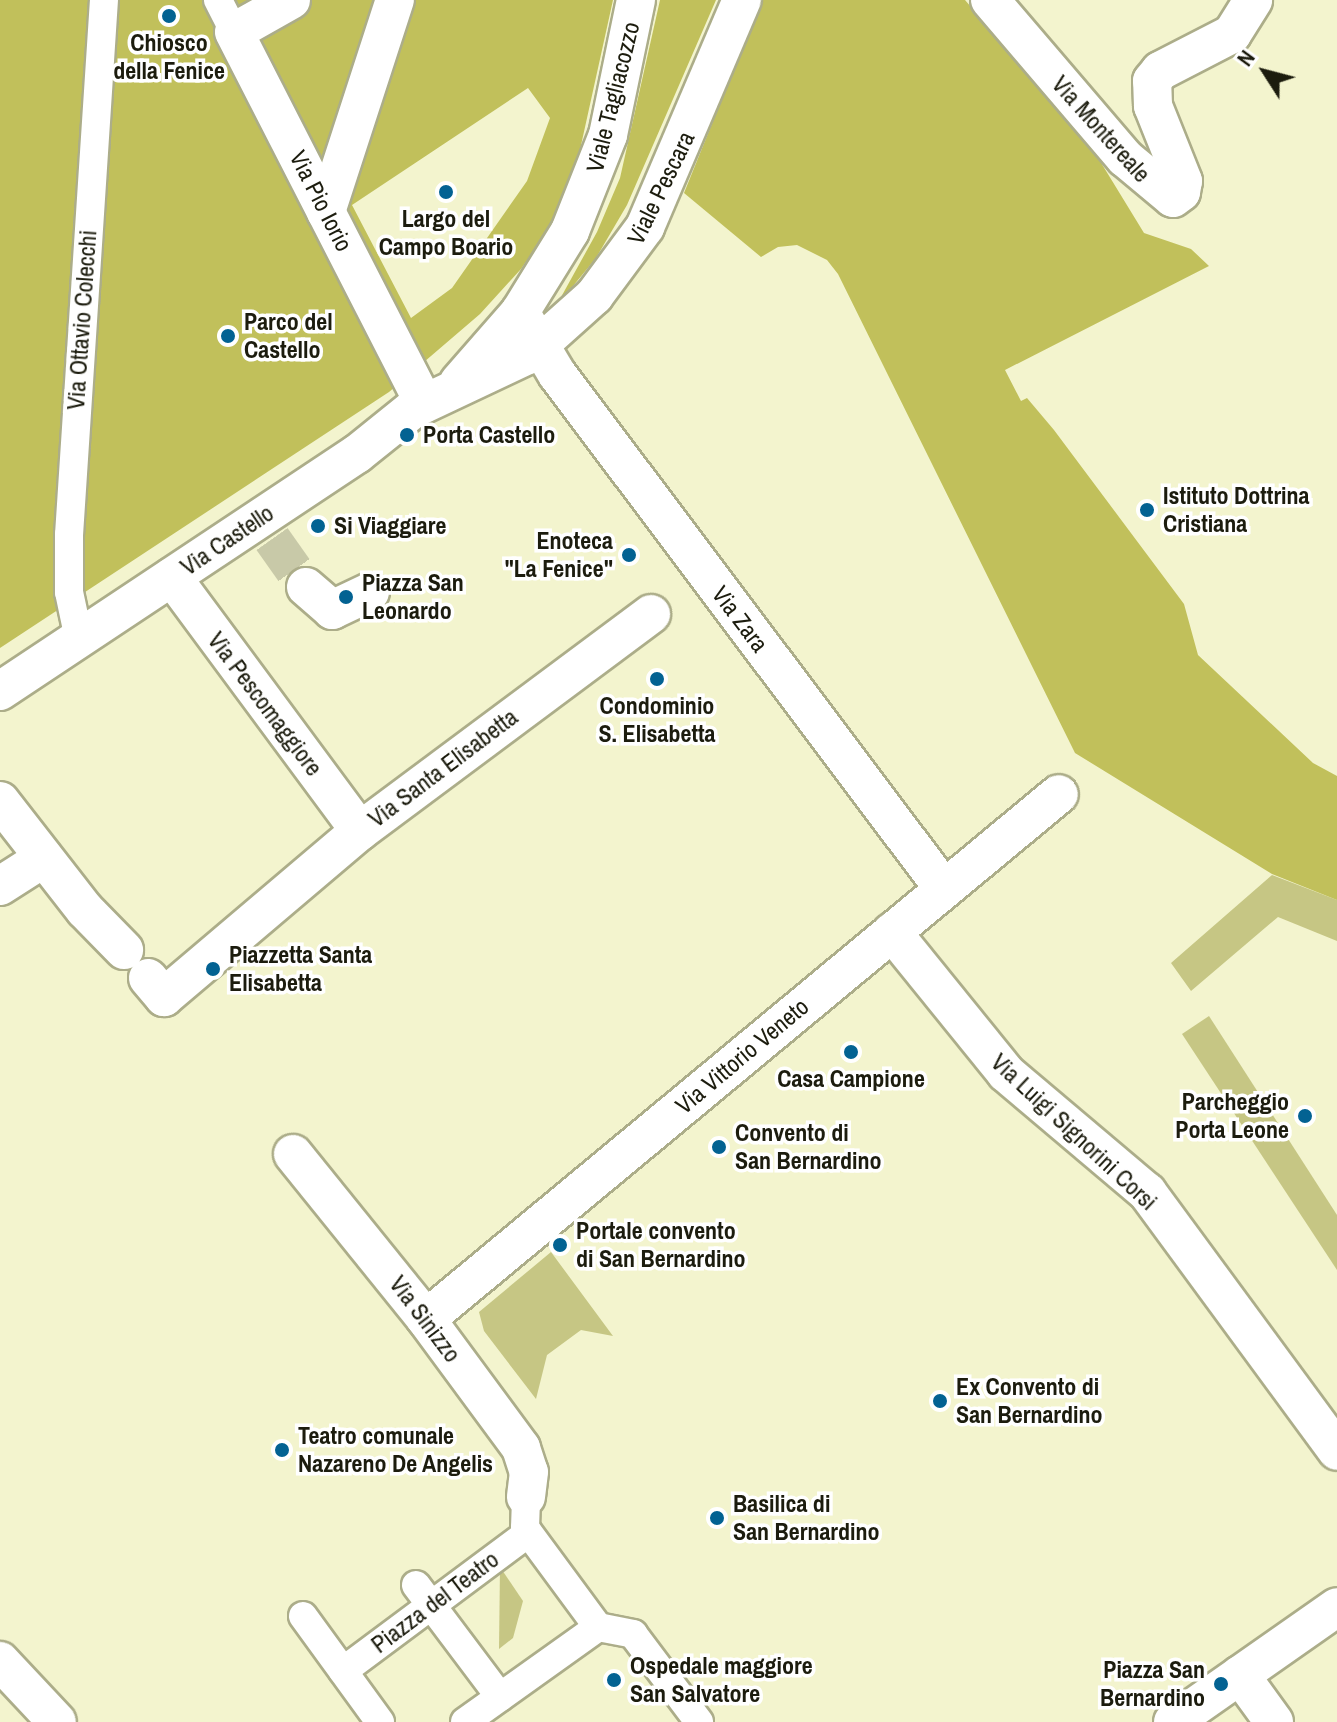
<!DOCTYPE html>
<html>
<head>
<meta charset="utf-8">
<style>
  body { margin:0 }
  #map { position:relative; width:1337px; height:1722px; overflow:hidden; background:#f3f4ce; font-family:"Archivo Narrow",sans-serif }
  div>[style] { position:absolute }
  .green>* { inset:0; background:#c6c684 }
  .forest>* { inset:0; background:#c1c05b }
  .minor-tunnel>* { height:38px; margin-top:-19px; transform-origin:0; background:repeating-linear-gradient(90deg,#c8c9a8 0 38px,transparent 0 57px) }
  .roads { filter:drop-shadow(2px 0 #acad89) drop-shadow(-2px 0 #acad89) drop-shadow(0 2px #acad89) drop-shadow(0 -2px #acad89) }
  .pedestrian>* { height:28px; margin:-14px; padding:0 14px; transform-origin:14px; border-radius:14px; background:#fff }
  .minor>* { height:38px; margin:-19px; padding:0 19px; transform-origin:19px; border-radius:19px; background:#fff }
  .dots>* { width:22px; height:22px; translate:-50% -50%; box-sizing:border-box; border:4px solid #fff; border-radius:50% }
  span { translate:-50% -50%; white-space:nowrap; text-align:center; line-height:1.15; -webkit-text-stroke:7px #fff; paint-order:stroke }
  .poi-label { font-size:24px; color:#1c1c0e; font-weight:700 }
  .left { translate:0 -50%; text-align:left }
  .right { translate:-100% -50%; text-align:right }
  .street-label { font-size:24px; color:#1c1c0e }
  .north { position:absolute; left:1225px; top:32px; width:80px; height:80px; -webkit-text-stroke:6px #fff; paint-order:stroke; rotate:306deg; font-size:22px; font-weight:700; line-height:32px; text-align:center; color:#1c1c0e }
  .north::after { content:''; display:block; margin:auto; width:28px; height:36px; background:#1c1c0e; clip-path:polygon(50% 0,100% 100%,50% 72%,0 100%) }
</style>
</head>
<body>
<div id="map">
  <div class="green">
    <div style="clip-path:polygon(1272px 875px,1337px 900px,1337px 941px,1278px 917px,1191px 991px,1171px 963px)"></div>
    <div style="clip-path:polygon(1209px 1016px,1337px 1215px,1337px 1270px,1182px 1034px)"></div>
    <div style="clip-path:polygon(551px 1252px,613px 1336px,581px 1330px,547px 1355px,536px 1399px,484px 1331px,479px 1312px)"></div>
    <div style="clip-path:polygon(500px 1567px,523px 1601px,513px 1638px,499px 1649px)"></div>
  </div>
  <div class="forest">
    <div style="clip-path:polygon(evenodd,0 0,613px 0,576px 168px,553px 223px,521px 269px,480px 314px,389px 392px,0 648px,0 0,528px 88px,550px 118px,527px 181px,452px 288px,411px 318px,352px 205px,528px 88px)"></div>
    <div style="clip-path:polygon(660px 0,716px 0,627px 205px,596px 258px,555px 308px,597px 232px,620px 178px)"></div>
    <div style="clip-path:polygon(762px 0,965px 0,1092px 148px,1144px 233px,1191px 249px,1209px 266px,1005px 370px,1021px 401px,1027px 398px,1054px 430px,1184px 604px,1198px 655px,1313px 763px,1337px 776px,1337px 900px,1272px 874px,1075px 753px,838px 274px,827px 260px,797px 245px,778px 247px,761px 257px,684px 193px)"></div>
  </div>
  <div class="minor-tunnel">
    <div style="left:272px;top:539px;width:59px;rotate:54.7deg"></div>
  </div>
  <div class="roads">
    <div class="pedestrian">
      <div style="left:218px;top:0;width:36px;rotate:63deg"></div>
      <div style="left:79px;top:639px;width:48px;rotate:-102deg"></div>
      <div style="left:69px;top:592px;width:57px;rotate:-90deg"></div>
      <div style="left:69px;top:535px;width:536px;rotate:-86.26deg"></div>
      <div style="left:416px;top:1585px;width:140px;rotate:53.1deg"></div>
      <div style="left:303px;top:1616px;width:131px;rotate:54deg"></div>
      <div style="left:598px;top:1627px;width:36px;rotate:11deg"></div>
      <div style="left:633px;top:1634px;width:110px;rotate:53.1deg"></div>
      <div style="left:343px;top:1671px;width:231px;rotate:-36.7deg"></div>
      <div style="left:465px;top:1722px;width:163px;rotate:-35.5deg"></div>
      <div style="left:598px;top:1627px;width:123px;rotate:-126.4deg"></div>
      <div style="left:525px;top:1528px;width:31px;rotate:-88deg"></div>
    </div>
    <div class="minor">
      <div style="left:291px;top:0;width:65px;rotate:150.7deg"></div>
      <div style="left:234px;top:32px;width:417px;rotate:62.9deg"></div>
      <div style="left:990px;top:0;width:208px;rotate:49.5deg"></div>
      <div style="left:1125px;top:158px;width:62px;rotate:39.8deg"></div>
      <div style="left:1173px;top:198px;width:10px;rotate:-37deg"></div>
      <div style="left:1181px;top:192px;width:11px;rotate:-80deg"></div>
      <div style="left:1183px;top:181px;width:81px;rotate:-111.8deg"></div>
      <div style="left:1153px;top:106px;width:25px;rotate:-92deg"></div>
      <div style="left:1152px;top:81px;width:13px;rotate:-51deg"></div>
      <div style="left:1160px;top:71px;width:81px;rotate:-27.2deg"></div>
      <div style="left:1232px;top:34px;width:40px;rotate:-58deg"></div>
      <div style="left:326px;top:212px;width:223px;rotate:-72deg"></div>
      <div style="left:520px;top:312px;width:72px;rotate:59.2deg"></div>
      <div style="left:557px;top:374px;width:644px;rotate:53.08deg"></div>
      <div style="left:459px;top:382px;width:93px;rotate:-48.9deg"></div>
      <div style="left:520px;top:312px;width:95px;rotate:-58.3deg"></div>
      <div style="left:570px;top:231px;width:103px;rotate:-68.4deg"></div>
      <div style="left:608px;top:135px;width:138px;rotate:-78.3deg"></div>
      <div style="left:172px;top:577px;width:316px;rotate:53.5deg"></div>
      <div style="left:306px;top:587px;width:35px;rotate:41deg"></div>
      <div style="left:332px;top:610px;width:42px;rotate:-25.3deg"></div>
      <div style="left:0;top:691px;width:429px;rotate:-33.6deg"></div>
      <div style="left:357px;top:454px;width:72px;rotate:-38.8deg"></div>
      <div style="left:413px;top:409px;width:127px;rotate:-25.2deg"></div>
      <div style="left:528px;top:355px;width:89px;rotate:-41.8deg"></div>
      <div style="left:594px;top:296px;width:86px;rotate:-53.5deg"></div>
      <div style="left:645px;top:227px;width:247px;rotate:-66.9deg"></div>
      <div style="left:0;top:801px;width:138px;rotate:52.1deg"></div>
      <div style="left:85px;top:910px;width:56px;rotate:45.7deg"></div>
      <div style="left:0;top:886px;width:52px;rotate:-32.5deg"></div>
      <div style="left:892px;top:932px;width:181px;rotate:51deg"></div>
      <div style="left:1006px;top:1073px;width:185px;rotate:40.2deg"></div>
      <div style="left:1147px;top:1192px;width:321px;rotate:53.7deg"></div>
      <div style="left:148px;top:978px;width:25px;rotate:50deg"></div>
      <div style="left:164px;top:997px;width:257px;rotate:-40.3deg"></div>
      <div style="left:360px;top:831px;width:363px;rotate:-36.7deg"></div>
      <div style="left:293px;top:1154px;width:212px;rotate:51.1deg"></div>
      <div style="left:426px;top:1319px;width:160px;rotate:53.6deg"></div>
      <div style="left:521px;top:1448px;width:25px;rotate:72deg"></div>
      <div style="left:529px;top:1472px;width:25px;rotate:97deg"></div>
      <div style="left:426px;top:1319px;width:822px;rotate:-39.67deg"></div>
      <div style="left:0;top:1661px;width:83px;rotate:46.9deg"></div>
      <div style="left:1240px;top:1675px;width:58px;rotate:54.1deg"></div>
      <div style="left:1173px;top:1722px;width:200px;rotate:-35deg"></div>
    </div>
  </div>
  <div class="dots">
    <div style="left:169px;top:16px;background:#036292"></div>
    <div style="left:446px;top:192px;background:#036292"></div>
    <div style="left:228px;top:336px;background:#036292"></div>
    <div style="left:407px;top:435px;background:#036292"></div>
    <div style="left:1147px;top:510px;background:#036292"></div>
    <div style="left:318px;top:526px;background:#036292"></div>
    <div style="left:629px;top:555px;background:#036292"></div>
    <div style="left:346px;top:597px;background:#036292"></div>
    <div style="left:657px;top:679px;background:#036292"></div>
    <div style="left:213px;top:969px;background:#036292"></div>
    <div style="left:851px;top:1052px;background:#036292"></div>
    <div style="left:1305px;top:1116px;background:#036292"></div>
    <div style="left:719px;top:1147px;background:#036292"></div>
    <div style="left:560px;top:1245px;background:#036292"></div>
    <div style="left:940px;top:1401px;background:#036292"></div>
    <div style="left:282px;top:1450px;background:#036292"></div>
    <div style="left:717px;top:1518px;background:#036292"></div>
    <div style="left:614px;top:1680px;background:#036292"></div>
    <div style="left:1221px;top:1684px;background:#036292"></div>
  </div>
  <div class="poi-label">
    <span style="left:169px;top:57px">Chiosco<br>della Fenice</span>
    <span style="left:446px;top:233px">Largo del<br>Campo Boario</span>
    <span class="left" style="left:244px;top:336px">Parco del<br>Castello</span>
    <span class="left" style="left:423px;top:435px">Porta Castello</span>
    <span class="left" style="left:1163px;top:510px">Istituto Dottrina<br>Cristiana</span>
    <span class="left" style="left:334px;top:526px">Si Viaggiare</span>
    <span class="right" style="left:613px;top:555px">Enoteca<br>"La Fenice"</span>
    <span class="left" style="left:362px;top:597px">Piazza San<br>Leonardo</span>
    <span style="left:657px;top:720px">Condominio<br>S. Elisabetta</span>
    <span class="left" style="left:229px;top:969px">Piazzetta Santa<br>Elisabetta</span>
    <span style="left:851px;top:1079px">Casa Campione</span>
    <span class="right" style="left:1289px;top:1116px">Parcheggio<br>Porta Leone</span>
    <span class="left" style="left:735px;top:1147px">Convento di<br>San Bernardino</span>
    <span class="left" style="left:576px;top:1245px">Portale convento<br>di San Bernardino</span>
    <span class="left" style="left:956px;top:1401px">Ex Convento di<br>San Bernardino</span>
    <span class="left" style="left:298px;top:1450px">Teatro comunale<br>Nazareno De Angelis</span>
    <span class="left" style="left:733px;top:1518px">Basilica di<br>San Bernardino</span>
    <span class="left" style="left:630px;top:1680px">Ospedale maggiore<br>San Salvatore</span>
    <span class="right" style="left:1205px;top:1684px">Piazza San<br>Bernardino</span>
  </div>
  <div class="street-label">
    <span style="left:613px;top:97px;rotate:-76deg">Viale Tagliacozzo</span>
    <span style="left:1101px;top:129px;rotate:48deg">Via Montereale</span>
    <span style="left:661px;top:188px;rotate:-64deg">Viale Pescara</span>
    <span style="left:321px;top:201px;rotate:63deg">Via Pio Iorio</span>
    <span style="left:82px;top:320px;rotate:-86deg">Via Ottavio Colecchi</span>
    <span style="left:227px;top:540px;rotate:-34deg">Via Castello</span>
    <span style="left:740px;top:619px;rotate:53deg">Via Zara</span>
    <span style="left:265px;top:704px;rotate:53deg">Via Pescomaggiore</span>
    <span style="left:443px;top:768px;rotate:-37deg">Via Santa Elisabetta</span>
    <span style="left:742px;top:1056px;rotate:-40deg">Via Vittorio Veneto</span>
    <span style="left:1074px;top:1132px;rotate:43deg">Via Luigi Signorini Corsi</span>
    <span style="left:425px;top:1319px;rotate:53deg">Via Sinizzo</span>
    <span style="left:435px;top:1602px;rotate:-37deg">Piazza del Teatro</span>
  </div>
  <div class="north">N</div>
</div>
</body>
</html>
